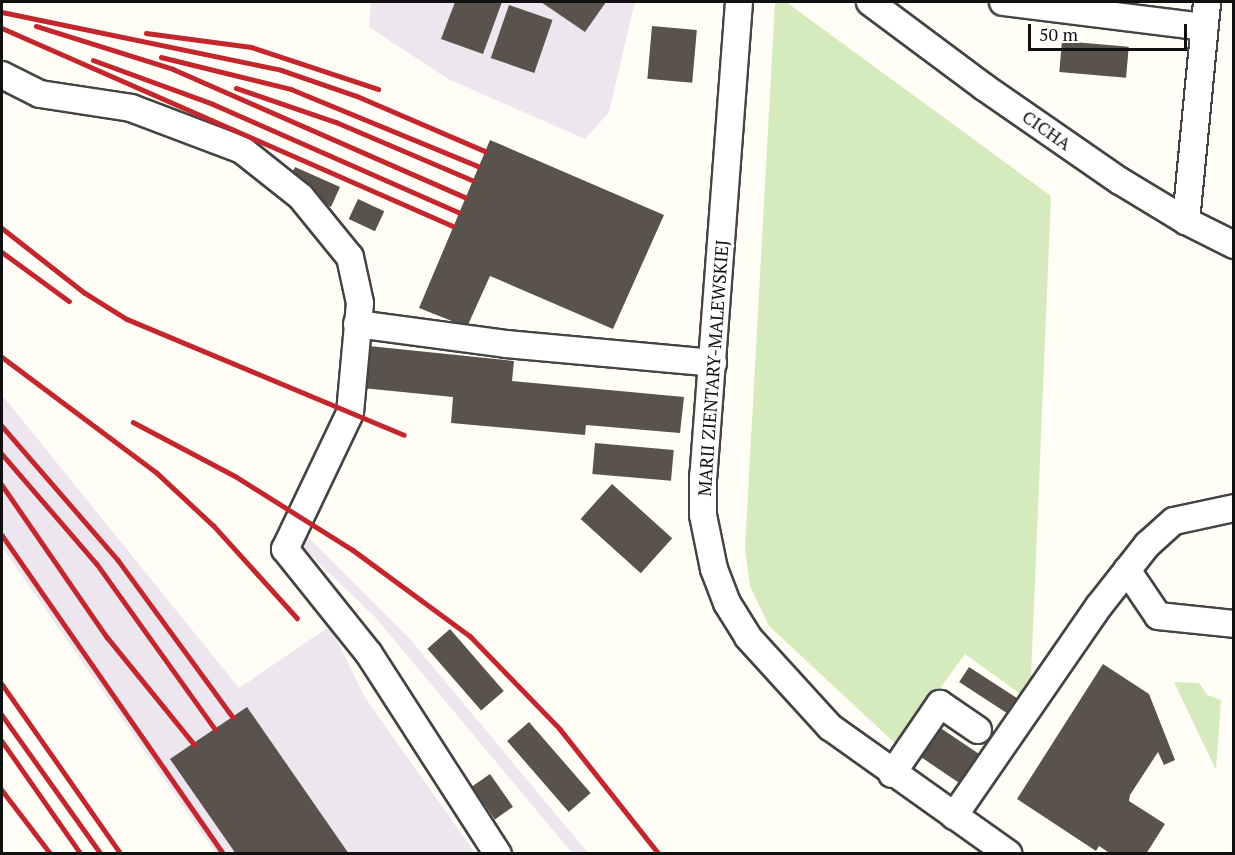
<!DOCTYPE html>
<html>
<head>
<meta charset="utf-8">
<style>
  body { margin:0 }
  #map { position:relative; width:1235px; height:855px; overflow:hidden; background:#fffdf5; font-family:"PT Serif",serif }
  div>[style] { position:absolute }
  .industrial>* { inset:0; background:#eee6ef }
  .green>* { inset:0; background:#d5ebbd }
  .building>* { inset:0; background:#5a524d; transform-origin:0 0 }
  .roads { filter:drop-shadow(2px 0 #444) drop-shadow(-2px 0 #444) drop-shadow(0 2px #444) drop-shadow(0 -2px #444) }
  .minor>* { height:26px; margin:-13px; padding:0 13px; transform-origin:13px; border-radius:13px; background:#fff }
  .rail>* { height:4.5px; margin:-2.25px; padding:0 2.25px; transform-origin:2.25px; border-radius:2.25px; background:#c4262e }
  span { translate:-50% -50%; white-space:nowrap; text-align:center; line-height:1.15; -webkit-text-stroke:6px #fff; paint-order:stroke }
  .street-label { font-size:18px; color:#111 }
  .frame { position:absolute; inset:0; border:3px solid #111; pointer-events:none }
  .scale { position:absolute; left:1028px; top:24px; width:159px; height:27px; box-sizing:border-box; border:3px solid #111; border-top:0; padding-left:8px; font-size:18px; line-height:21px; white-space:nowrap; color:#111; -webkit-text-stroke:4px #fff; paint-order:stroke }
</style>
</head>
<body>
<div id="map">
  <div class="industrial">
    <div style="clip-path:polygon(371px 2px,635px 2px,609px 112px,585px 139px,448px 79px,369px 27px)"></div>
    <div style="clip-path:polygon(2px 395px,239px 688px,330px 626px,364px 696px,475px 853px,216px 853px,2px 547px)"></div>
    <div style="clip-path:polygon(305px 534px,409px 638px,588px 853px,572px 853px,375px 617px,298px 543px)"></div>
  </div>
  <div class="green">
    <div style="clip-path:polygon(775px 2px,786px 2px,1051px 196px,1030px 701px,965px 654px,898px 746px,769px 626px,750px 586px,745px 549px)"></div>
    <div style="clip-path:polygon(1174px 682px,1199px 683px,1207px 695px,1221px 700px,1216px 770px)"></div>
  </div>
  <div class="building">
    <div style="clip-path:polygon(455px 2px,502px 2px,483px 54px,441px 39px)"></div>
    <div style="clip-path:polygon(541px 2px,606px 2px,585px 32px)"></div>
    <div style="left:509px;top:5px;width:46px;height:56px;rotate:19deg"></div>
    <div style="left:652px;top:26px;width:45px;height:53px;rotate:5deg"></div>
    <div style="left:1062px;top:41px;width:67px;height:31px;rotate:5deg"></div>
    <div style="clip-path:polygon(490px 140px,664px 215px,613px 329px,490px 276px,467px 327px,419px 308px)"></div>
    <div style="clip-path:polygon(295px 167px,340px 187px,331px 207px,316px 200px,308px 193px,311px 188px,290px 177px)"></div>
    <div style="left:358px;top:199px;width:29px;height:22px;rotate:25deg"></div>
    <div style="clip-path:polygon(369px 346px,514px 361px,512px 381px,684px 397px,680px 433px,586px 425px,585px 435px,451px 423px,453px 397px,362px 388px)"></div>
    <div style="left:595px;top:443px;width:79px;height:31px;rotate:5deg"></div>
    <div style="left:612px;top:484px;width:81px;height:47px;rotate:42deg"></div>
    <div style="left:450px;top:629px;width:82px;height:30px;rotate:49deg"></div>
    <div style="clip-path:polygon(1103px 664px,1149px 694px,1175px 760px,1164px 765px,1158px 752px,1130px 795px,1129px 801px,1165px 824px,1146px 854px,1111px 854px,1099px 846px,1096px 851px,1017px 799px)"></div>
    <div style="left:969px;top:667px;width:64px;height:18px;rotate:33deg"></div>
    <div style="clip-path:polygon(247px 707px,349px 854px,236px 854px,170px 759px)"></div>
    <div style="left:529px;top:722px;width:94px;height:29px;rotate:49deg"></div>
    <div style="left:936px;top:725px;width:57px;height:35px;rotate:34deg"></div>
    <div style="left:490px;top:774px;width:40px;height:22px;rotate:55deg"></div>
  </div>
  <div class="roads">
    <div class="minor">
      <div style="left:739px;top:2px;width:475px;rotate:94.3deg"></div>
      <div style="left:703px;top:476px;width:39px;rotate:90deg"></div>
      <div style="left:703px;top:515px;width:55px;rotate:78.5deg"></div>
      <div style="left:714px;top:569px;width:36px;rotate:69deg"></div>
      <div style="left:727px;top:603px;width:40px;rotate:58deg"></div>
      <div style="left:748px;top:637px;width:122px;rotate:47.7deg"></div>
      <div style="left:830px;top:727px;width:219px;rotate:35.4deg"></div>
      <div style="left:870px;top:2px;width:142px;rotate:36.7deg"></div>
      <div style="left:984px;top:87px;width:165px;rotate:34.7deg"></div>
      <div style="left:1120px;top:181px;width:77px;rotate:31.2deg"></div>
      <div style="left:1186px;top:221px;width:54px;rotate:26.6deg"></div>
      <div style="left:1003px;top:2px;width:203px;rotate:7.1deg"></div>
      <div style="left:2px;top:75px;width:42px;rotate:26.6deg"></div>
      <div style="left:40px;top:94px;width:92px;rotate:8.7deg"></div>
      <div style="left:131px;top:108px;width:119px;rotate:20.7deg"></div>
      <div style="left:242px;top:150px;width:75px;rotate:38.5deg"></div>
      <div style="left:301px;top:197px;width:77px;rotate:50.8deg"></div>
      <div style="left:350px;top:257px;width:47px;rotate:77.7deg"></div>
      <div style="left:360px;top:303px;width:110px;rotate:95.2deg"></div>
      <div style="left:350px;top:413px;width:151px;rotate:115.5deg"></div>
      <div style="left:285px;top:549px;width:134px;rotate:51.3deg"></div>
      <div style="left:369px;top:654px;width:238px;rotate:57.2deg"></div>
      <div style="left:1186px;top:221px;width:220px;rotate:-84.5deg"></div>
      <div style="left:357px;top:324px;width:150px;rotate:7.6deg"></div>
      <div style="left:506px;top:344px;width:208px;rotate:5.2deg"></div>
      <div style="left:1127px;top:570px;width:55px;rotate:56deg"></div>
      <div style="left:1158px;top:616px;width:76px;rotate:6deg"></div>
      <div style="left:892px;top:774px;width:85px;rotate:-55.6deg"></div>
      <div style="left:940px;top:704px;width:46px;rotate:34.4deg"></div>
      <div style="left:954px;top:816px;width:255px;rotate:-55.4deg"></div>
      <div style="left:1099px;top:606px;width:78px;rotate:-51.8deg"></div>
      <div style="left:1147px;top:545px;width:36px;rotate:-42deg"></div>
      <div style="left:1174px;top:521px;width:61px;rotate:-12.2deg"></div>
    </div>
  </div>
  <div class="rail">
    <div style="left:2px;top:12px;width:285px;rotate:11.7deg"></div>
    <div style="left:281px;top:70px;width:80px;rotate:18.9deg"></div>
    <div style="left:357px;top:96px;width:139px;rotate:23.3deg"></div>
    <div style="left:36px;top:26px;width:144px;rotate:17.4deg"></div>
    <div style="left:173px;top:69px;width:319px;rotate:23.7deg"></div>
    <div style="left:2px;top:28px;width:492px;rotate:23.7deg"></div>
    <div style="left:146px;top:33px;width:106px;rotate:7.6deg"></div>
    <div style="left:251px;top:47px;width:134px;rotate:18.3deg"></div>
    <div style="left:161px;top:57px;width:134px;rotate:13.8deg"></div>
    <div style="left:291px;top:89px;width:202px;rotate:22.4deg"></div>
    <div style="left:93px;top:60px;width:128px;rotate:20.1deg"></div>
    <div style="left:213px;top:104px;width:268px;rotate:23.8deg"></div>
    <div style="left:236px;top:88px;width:106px;rotate:18.8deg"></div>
    <div style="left:336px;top:122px;width:148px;rotate:23.1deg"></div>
    <div style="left:2px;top:228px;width:105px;rotate:38.1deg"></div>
    <div style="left:85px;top:293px;width:49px;rotate:31.8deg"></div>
    <div style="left:127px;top:319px;width:300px;rotate:22.7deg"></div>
    <div style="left:2px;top:252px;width:83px;rotate:36.2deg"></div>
    <div style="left:2px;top:357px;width:192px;rotate:36.8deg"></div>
    <div style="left:156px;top:472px;width:79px;rotate:43deg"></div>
    <div style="left:214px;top:526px;width:124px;rotate:47.9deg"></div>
    <div style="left:133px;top:422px;width:115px;rotate:27.9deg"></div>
    <div style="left:235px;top:476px;width:139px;rotate:32.1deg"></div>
    <div style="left:353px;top:550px;width:145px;rotate:36.3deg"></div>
    <div style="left:470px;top:636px;width:129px;rotate:45.9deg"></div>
    <div style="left:560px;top:729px;width:159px;rotate:51.6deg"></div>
    <div style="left:2px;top:426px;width:177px;rotate:49.1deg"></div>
    <div style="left:118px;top:560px;width:195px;rotate:53.8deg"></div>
    <div style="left:2px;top:454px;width:145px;rotate:49.2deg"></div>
    <div style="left:97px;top:564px;width:203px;rotate:54.4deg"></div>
    <div style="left:2px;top:485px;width:185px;rotate:55.4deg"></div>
    <div style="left:107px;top:637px;width:138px;rotate:50.9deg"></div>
    <div style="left:2px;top:535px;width:389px;rotate:55.2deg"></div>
    <div style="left:2px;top:684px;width:208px;rotate:55deg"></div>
    <div style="left:2px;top:715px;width:171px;rotate:54.5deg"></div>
    <div style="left:2px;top:741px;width:138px;rotate:55deg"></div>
    <div style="left:2px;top:790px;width:81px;rotate:52.6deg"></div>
  </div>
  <div class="street-label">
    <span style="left:1047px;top:130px;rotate:35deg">CICHA</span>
    <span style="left:713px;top:368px;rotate:-86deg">MARII ZIENTARY-MALEWSKIEJ</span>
  </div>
  <div class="frame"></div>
  <div class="scale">50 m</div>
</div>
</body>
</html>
